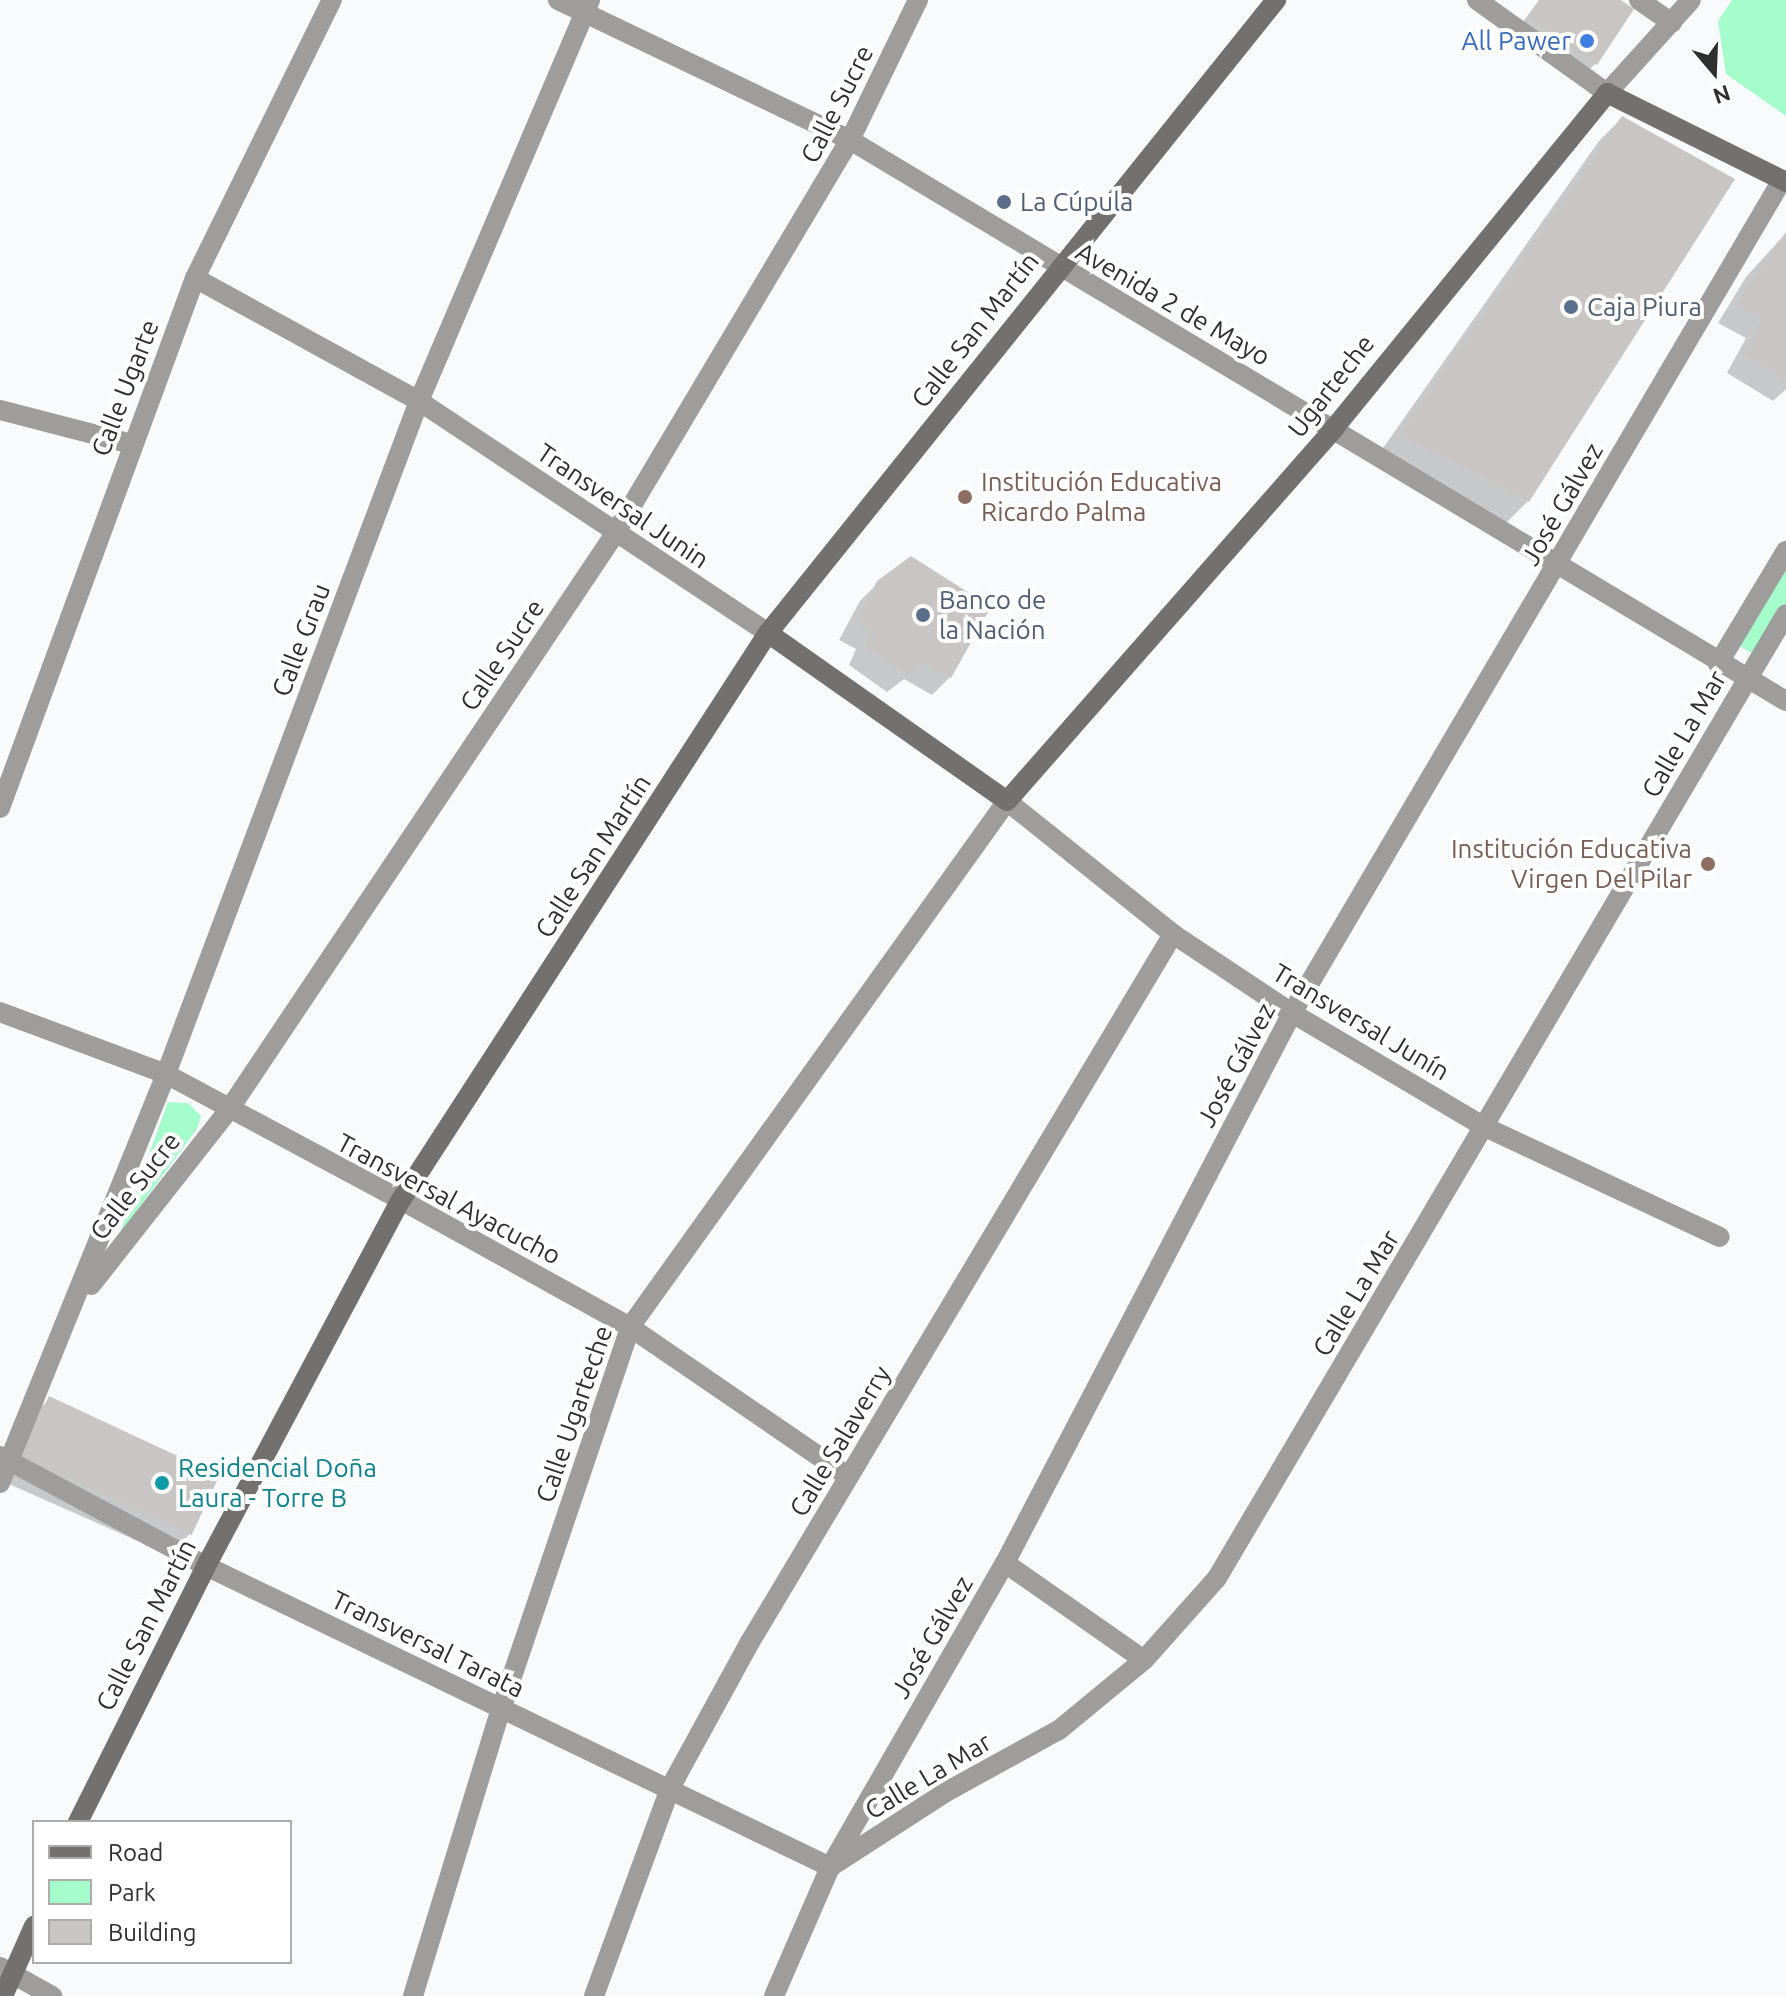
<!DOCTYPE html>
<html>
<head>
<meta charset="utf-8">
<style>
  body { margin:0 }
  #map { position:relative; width:1786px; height:1996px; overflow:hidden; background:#f8fafc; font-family:Ubuntu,sans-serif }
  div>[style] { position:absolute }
  .green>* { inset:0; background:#a4fdcb }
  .shadow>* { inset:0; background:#0003 }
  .building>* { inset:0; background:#c8c5c4; transform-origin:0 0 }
  .street>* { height:20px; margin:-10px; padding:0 10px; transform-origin:10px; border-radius:10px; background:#9e9d9c }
  .secondary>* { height:20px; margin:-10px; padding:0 10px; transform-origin:10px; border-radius:10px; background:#737170 }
  .dots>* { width:22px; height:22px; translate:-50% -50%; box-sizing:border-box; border:4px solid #fff; border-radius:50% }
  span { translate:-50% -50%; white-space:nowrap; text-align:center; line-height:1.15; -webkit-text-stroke:8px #fff; paint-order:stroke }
  .shop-label { font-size:26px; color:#366cbe }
  .right { translate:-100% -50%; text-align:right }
  .street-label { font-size:26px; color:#2f2f30 }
  .service-label { font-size:26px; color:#4e5e75 }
  .left { translate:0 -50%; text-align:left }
  .education-label { font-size:26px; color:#785e54 }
  .culture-label { font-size:26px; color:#0d838f }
  .legend { position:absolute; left:32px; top:1820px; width:260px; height:144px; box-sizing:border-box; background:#fff; border:2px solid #acacac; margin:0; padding:10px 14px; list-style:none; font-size:24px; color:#2f2f30 }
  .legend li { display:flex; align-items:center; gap:16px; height:40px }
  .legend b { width:40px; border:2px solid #acacac }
  .north { position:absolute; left:1674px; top:32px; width:80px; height:80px; -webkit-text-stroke:6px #fff; paint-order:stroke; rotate:161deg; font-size:22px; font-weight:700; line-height:32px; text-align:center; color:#2f2f30 }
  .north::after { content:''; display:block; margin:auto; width:28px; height:36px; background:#2f2f30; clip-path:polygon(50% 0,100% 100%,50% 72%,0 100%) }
</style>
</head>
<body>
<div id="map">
  <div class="green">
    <div style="clip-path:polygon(1732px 0,1786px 0,1786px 116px,1726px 74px,1718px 21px)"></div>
    <div style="clip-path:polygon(1786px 560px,1786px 604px,1755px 655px,1736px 644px)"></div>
    <div style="clip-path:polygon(168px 1102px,188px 1103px,201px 1116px,197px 1129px,120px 1233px)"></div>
  </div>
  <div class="shadow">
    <div style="clip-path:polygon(1539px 0,1618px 0,1595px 64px,1584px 75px,1517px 30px)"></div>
    <div style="clip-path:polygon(1622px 118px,1528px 501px,1505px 524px,1376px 458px,1599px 141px)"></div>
    <div style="clip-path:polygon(1786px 233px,1786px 389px,1773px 401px,1727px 373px,1746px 338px,1718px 323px,1746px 277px)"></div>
    <div style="clip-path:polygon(878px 583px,950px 677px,932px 695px,904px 679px,887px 692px,849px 665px,856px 649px,839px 640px,860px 601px)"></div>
    <div style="clip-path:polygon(49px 1399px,218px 1474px,192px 1532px,169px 1555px,0 1480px,26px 1422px)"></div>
  </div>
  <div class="building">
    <div style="clip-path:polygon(1540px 0,1621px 0,1634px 9px,1597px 65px,1527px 18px)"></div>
    <div style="clip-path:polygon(1622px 116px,1735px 179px,1529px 502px,1398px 434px)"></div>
    <div style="clip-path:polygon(1786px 232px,1786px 381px,1743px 355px,1762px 320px,1734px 305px)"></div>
    <div style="clip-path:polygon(911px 556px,991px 607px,951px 678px,922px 663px,906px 675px,865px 647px,872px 631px,855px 623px,877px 581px)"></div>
    <div style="left:49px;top:1396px;width:188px;height:66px;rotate:25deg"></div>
  </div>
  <div class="street">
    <div style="left:558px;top:0;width:324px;rotate:25.6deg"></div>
    <div style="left:850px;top:140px;width:1091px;rotate:30.94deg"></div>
    <div style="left:1477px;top:0;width:160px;rotate:35.6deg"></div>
    <div style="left:1607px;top:93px;width:125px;rotate:-47.9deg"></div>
    <div style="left:1639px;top:0;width:40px;rotate:34.9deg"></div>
    <div style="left:195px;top:278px;width:256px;rotate:28.8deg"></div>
    <div style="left:419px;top:401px;width:419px;rotate:33.6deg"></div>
    <div style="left:0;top:410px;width:135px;rotate:14.5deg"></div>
    <div style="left:1718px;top:664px;width:132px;rotate:-59deg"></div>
    <div style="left:0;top:808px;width:565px;rotate:-69.8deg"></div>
    <div style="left:195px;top:278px;width:310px;rotate:-63.8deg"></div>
    <div style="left:0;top:1012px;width:177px;rotate:20.5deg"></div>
    <div style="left:166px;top:1074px;width:267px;rotate:28.2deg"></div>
    <div style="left:401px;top:1200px;width:262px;rotate:29deg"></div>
    <div style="left:630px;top:1327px;width:265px;rotate:34.4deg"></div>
    <div style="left:91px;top:1285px;width:221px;rotate:-51.8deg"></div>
    <div style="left:228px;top:1111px;width:697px;rotate:-56.17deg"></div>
    <div style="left:616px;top:532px;width:457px;rotate:-59.2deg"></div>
    <div style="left:850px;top:140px;width:156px;rotate:-64.1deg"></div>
    <div style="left:0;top:1456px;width:234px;rotate:28.1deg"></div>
    <div style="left:206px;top:1566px;width:693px;rotate:25.75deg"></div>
    <div style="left:830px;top:1867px;width:138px;rotate:-32.9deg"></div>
    <div style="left:946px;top:1792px;width:129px;rotate:-28.8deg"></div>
    <div style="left:1059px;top:1730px;width:110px;rotate:-39.5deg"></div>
    <div style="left:1144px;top:1660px;width:110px;rotate:-48.3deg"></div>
    <div style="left:1217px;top:1578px;width:1119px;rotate:-59.45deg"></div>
    <div style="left:0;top:1483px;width:441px;rotate:-67.9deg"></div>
    <div style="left:166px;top:1074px;width:719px;rotate:-69.4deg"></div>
    <div style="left:419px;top:401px;width:436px;rotate:-66.9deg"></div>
    <div style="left:1005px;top:1563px;width:169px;rotate:34.9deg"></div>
    <div style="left:0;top:1967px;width:60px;rotate:29.1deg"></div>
    <div style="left:413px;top:1996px;width:300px;rotate:-73deg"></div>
    <div style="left:501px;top:1709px;width:403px;rotate:-71.3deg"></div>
    <div style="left:630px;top:1327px;width:647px;rotate:-54.37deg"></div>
    <div style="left:1007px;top:801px;width:213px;rotate:38.7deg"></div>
    <div style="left:1173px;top:934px;width:143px;rotate:33.6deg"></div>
    <div style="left:1292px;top:1013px;width:224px;rotate:30.6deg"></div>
    <div style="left:1485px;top:1127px;width:259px;rotate:25.1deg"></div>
    <div style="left:594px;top:1996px;width:221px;rotate:-69.9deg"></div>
    <div style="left:670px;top:1788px;width:166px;rotate:-61.3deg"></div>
    <div style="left:750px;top:1642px;width:825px;rotate:-59.14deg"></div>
    <div style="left:774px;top:1996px;width:141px;rotate:-66.5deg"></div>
    <div style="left:830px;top:1867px;width:351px;rotate:-60.1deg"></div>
    <div style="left:1005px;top:1563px;width:620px;rotate:-62.44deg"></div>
    <div style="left:1292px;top:1013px;width:966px;rotate:-59.53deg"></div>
  </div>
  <div class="secondary">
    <div style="left:768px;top:633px;width:292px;rotate:35.1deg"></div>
    <div style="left:1007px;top:801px;width:497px;rotate:-48.7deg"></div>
    <div style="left:1335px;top:427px;width:431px;rotate:-50.8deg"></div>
    <div style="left:1607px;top:93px;width:200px;rotate:26.4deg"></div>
    <div style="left:78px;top:1822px;width:286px;rotate:-63.4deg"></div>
    <div style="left:206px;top:1566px;width:415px;rotate:-62deg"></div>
    <div style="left:401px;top:1200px;width:675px;rotate:-57.09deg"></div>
    <div style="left:768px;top:633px;width:812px;rotate:-51.25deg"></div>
    <div style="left:3px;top:1996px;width:77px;rotate:-66.1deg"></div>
  </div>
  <div class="dots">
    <div style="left:1587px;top:41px;background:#3f7fe0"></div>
    <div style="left:1004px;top:202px;background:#5c6f8a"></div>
    <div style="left:1571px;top:307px;background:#5c6f8a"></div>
    <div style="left:965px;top:497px;background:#8d6e63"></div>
    <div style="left:923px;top:615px;background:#5c6f8a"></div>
    <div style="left:1708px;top:864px;background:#8d6e63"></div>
    <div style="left:162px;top:1483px;background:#0f9aa8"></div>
  </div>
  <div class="shop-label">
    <span class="right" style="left:1571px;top:41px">All Pawer</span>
  </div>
  <div class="street-label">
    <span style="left:837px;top:104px;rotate:-63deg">Calle Sucre</span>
    <span style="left:1173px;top:304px;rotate:30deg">Avenida 2 de Mayo</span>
    <span style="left:975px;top:330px;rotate:-52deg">Calle San Martín</span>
    <span style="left:1331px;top:386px;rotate:-52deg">Ugarteche</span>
    <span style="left:125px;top:388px;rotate:-69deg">Calle Ugarte</span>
    <span style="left:1562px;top:504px;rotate:-60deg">José Gálvez</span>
    <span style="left:623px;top:506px;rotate:34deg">Transversal Junin</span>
    <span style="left:301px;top:640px;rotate:-69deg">Calle Grau</span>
    <span style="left:502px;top:655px;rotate:-56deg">Calle Sucre</span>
    <span style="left:1684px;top:734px;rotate:-60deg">Calle La Mar</span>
    <span style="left:593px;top:856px;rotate:-57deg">Calle San Martín</span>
    <span style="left:1361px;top:1022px;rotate:31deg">Transversal Junín</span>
    <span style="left:1236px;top:1065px;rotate:-62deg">José Gálvez</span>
    <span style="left:135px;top:1186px;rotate:-52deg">Calle Sucre</span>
    <span style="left:449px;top:1199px;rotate:28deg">Transversal Ayacucho</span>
    <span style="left:1356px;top:1293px;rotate:-59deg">Calle La Mar</span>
    <span style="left:574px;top:1414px;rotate:-71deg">Calle Ugarteche</span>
    <span style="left:840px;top:1441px;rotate:-59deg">Calle Salaverry</span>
    <span style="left:146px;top:1625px;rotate:-63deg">Calle San Martín</span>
    <span style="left:932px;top:1637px;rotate:-60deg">José Gálvez</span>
    <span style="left:428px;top:1644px;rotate:26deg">Transversal Tarata</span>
    <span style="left:928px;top:1776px;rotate:-31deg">Calle La Mar</span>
  </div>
  <div class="service-label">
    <span class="left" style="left:1020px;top:202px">La Cúpula</span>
    <span class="left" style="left:1587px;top:307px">Caja Piura</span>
    <span class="left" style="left:939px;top:615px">Banco de<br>la Nación</span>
  </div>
  <div class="education-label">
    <span class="left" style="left:981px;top:497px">Institución Educativa<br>Ricardo Palma</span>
    <span class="right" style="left:1692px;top:864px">Institución Educativa<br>Virgen Del Pilar</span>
  </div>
  <div class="culture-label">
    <span class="left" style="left:178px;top:1483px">Residencial Doña<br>Laura - Torre B</span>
  </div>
  <ul class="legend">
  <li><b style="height:10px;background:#737170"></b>Road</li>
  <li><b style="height:22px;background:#a4fdcb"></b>Park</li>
  <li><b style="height:22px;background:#c8c5c4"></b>Building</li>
  </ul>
  <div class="north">N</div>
</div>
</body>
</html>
